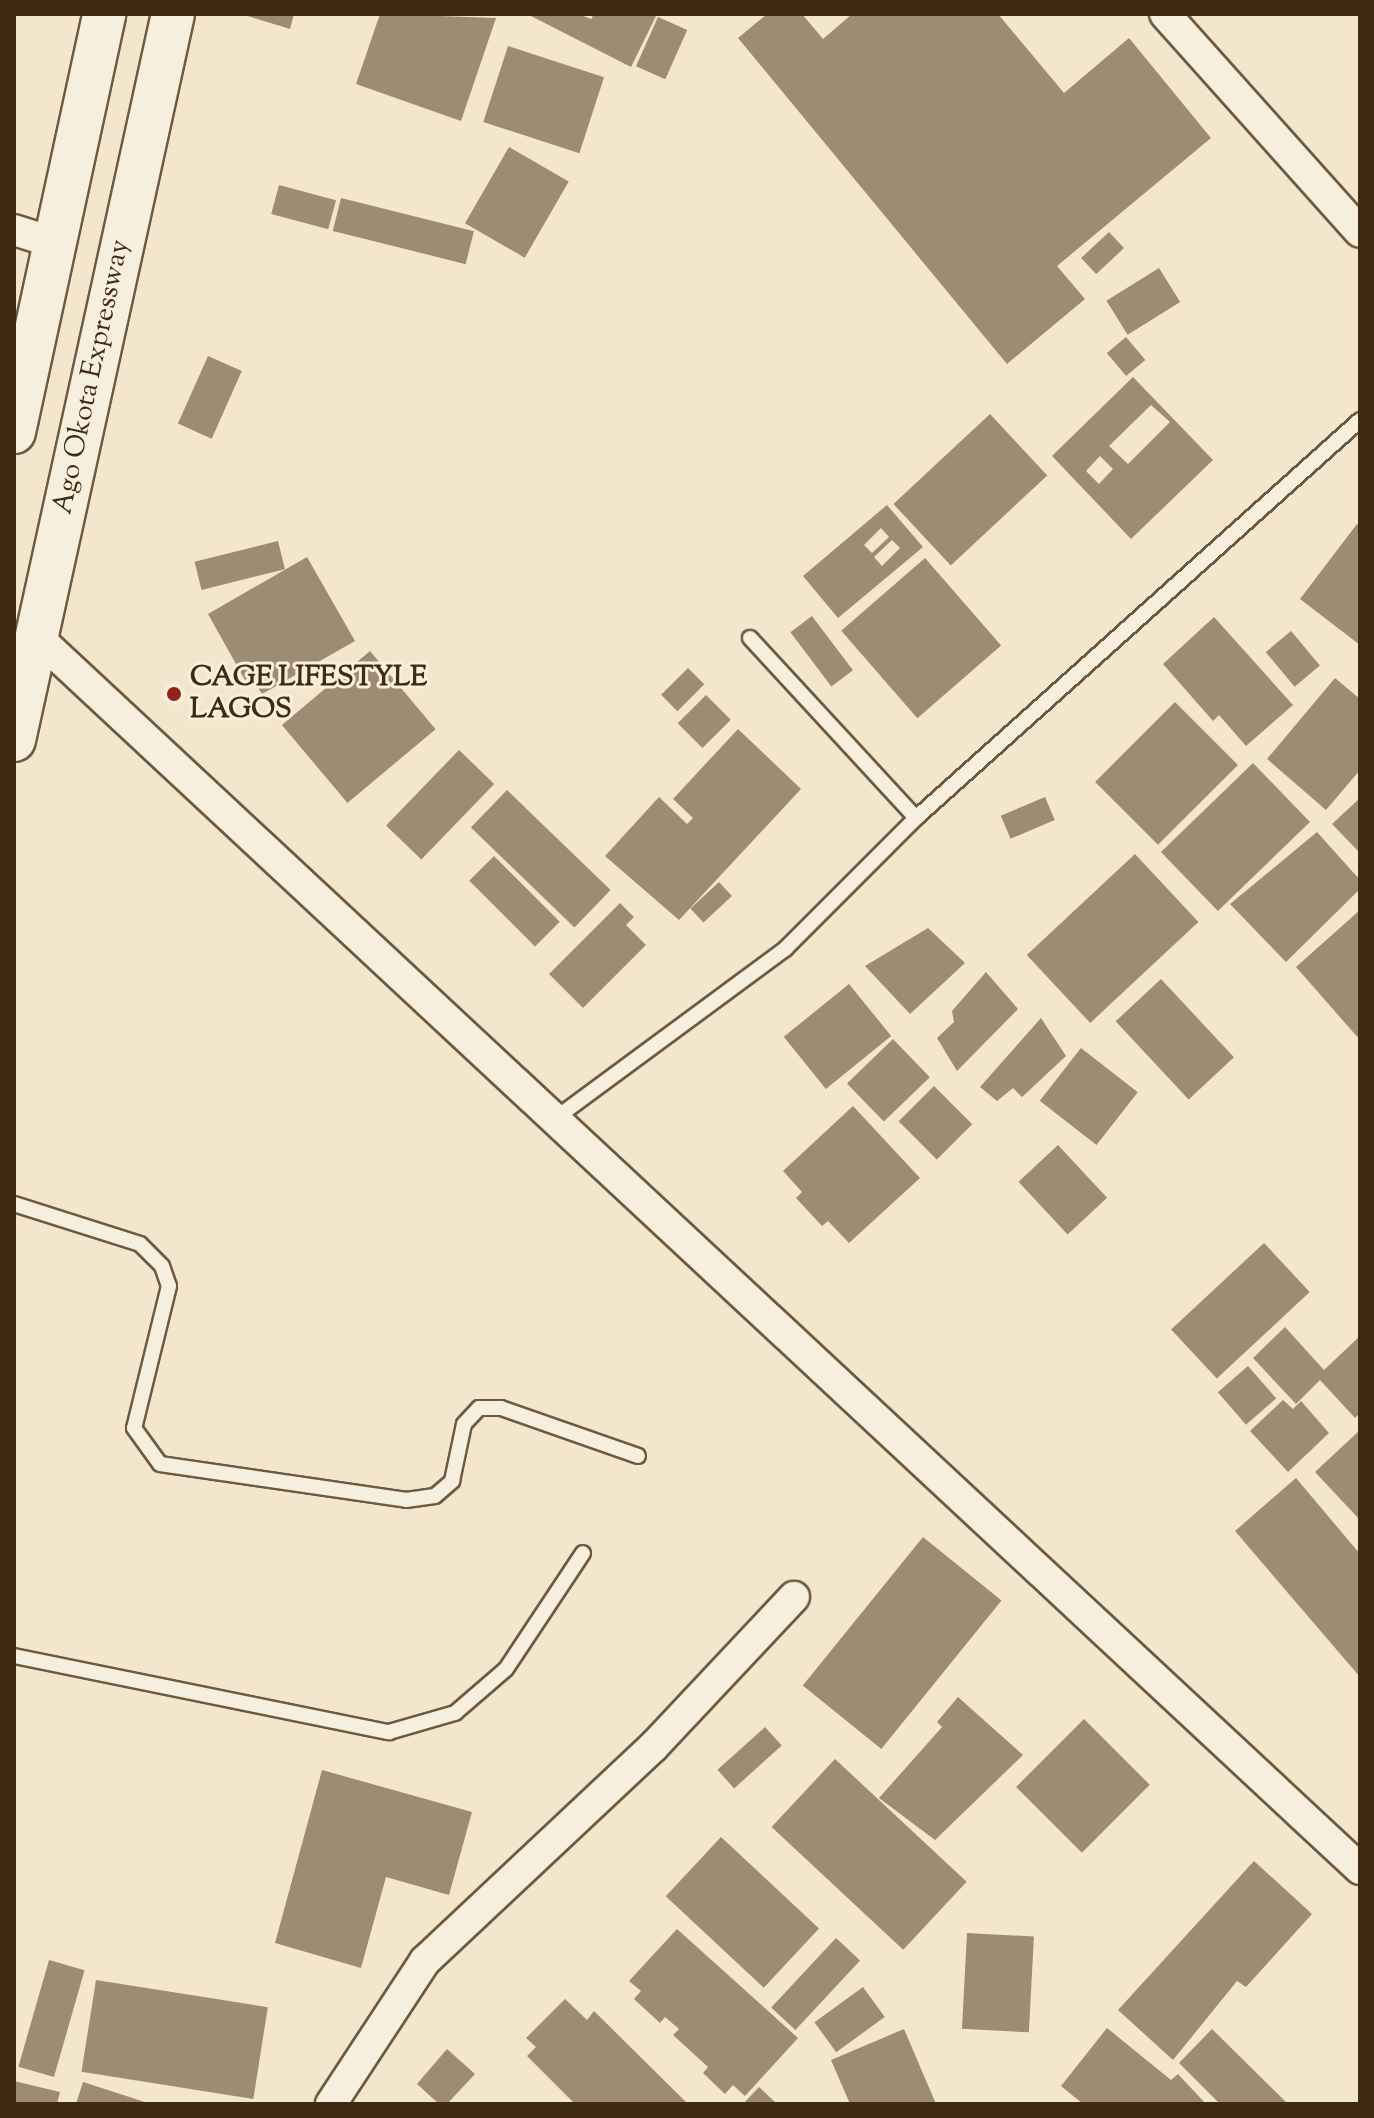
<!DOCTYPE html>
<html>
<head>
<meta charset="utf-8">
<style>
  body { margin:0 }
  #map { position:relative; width:1374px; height:2118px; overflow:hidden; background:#f3e6cd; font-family:"Sorts Mill Goudy",serif }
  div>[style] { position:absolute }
  .building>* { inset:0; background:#9d8c73; transform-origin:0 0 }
  .roads { filter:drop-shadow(2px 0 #6d5a40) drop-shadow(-2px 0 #6d5a40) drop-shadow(0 2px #6d5a40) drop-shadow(0 -2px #6d5a40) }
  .lane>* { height:14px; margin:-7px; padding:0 7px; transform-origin:7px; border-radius:7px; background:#f7efde }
  .street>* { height:30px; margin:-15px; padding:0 15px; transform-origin:15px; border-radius:15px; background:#f7efde }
  .secondary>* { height:42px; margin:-21px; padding:0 21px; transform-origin:21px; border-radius:21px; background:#f7efde }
  .dots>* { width:22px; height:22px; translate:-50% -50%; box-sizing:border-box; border:4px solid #f7efde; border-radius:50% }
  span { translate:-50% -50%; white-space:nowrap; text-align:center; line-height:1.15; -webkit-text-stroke:6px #f7efde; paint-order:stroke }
  .street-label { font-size:28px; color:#402b11 }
  .poi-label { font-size:28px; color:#402b11; font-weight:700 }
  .left { translate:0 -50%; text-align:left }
  .frame { position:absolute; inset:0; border:16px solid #402b11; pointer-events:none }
</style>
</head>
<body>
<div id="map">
  <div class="building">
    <div style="clip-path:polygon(241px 14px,294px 14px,290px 29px)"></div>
    <div style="clip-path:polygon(380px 14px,496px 18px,461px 121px,356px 84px)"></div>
    <div style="clip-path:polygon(527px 14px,578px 14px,591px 19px,594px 14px,657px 14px,631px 67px)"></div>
    <div style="clip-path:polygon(767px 14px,802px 14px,823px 39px,852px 14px,998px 14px,1064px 93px,1129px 38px,1211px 138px,1057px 266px,1085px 299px,1007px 364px,738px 38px)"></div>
    <div style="left:658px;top:17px;width:32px;height:54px;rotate:24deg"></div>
    <div style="left:508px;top:46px;width:101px;height:80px;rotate:18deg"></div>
    <div style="left:509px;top:147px;width:69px;height:88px;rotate:30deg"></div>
    <div style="left:279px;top:185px;width:59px;height:30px;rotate:15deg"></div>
    <div style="left:341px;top:198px;width:137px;height:34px;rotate:14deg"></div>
    <div style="left:1109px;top:232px;width:22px;height:38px;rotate:47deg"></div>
    <div style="left:1159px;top:268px;width:40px;height:62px;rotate:58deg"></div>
    <div style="left:1126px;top:337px;width:30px;height:25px;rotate:50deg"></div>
    <div style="left:208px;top:356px;width:37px;height:74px;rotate:24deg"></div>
    <div style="clip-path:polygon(evenodd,1133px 377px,1213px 460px,1131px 539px,1052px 456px,1133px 377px,1151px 405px,1170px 422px,1128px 464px,1109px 446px,1151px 405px,1133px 377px,1100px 456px,1113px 469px,1099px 484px,1086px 471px,1100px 456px)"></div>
    <div style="left:990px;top:414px;width:84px;height:132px;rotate:47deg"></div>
    <div style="clip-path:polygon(evenodd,887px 505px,923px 547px,838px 618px,803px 576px,887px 505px,881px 528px,889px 537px,872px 553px,864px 545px,881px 528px,887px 505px,892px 540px,900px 548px,882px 566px,874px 557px,892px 540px)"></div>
    <div style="clip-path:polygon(1357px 524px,1360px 526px,1360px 645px,1300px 599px)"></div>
    <div style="left:278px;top:541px;width:29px;height:86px;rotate:76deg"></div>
    <div style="clip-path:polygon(307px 557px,355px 641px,262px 694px,251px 676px,245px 680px,208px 614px)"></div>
    <div style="left:925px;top:558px;width:116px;height:111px;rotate:49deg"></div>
    <div style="left:812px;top:616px;width:68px;height:27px;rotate:53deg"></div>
    <div style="clip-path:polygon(1214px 617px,1293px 705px,1246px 746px,1219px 715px,1213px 721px,1163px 664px)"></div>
    <div style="left:1291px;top:631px;width:45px;height:33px;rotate:50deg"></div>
    <div style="left:370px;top:651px;width:102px;height:115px;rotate:50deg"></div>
    <div style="left:688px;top:668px;width:23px;height:38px;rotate:45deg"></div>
    <div style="clip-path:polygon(1335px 678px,1360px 699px,1360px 770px,1326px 810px,1267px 759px)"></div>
    <div style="left:706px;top:695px;width:35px;height:40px;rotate:45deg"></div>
    <div style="left:1175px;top:702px;width:89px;height:113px;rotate:45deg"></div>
    <div style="clip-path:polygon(738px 729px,801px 789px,679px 920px,605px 856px,659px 797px,687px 824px,693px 818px,673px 799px)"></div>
    <div style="left:459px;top:750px;width:49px;height:105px;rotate:44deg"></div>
    <div style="left:1253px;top:763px;width:82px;height:128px;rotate:46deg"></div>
    <div style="left:507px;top:790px;width:144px;height:52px;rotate:44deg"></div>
    <div style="left:1045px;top:797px;width:25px;height:48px;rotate:67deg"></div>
    <div style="clip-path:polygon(1360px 798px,1360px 853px,1332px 824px)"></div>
    <div style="clip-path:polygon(1317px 832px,1360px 880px,1360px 889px,1286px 962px,1230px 904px)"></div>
    <div style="left:1135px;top:854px;width:93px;height:148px;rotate:47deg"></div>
    <div style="left:494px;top:856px;width:93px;height:35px;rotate:45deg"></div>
    <div style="left:719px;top:882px;width:19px;height:39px;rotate:47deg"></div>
    <div style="clip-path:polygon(620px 903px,634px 917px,626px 925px,646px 945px,583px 1008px,549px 974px)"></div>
    <div style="clip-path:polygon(1360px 910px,1360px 1040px,1296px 967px)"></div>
    <div style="clip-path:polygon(928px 928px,965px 963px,910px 1014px,865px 966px)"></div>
    <div style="clip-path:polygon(986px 972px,1018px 1009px,957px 1071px,937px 1038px,954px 1022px,952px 1011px)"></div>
    <div style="left:1161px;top:979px;width:107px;height:62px;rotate:47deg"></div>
    <div style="left:849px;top:984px;width:67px;height:84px;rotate:51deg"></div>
    <div style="clip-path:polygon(1041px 1018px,1066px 1056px,1022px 1097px,1013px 1088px,997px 1101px,980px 1087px)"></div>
    <div style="left:893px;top:1039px;width:53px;height:64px;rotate:46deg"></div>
    <div style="left:1081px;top:1048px;width:72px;height:67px;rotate:38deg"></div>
    <div style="left:934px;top:1086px;width:54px;height:50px;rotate:45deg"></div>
    <div style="clip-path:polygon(853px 1106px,920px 1178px,849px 1243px,828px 1221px,822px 1226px,796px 1198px,802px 1192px,783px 1171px)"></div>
    <div style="left:1058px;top:1145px;width:72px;height:54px;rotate:47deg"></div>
    <div style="left:1264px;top:1243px;width:67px;height:127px;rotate:47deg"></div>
    <div style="clip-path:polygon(1285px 1327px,1324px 1370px,1360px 1336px,1360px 1413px,1355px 1418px,1320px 1380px,1296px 1404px,1253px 1358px)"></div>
    <div style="left:1248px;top:1366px;width:43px;height:40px;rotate:49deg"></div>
    <div style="clip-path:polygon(1283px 1400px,1293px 1409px,1301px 1401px,1329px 1433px,1288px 1472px,1250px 1431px)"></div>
    <div style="clip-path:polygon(1360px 1430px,1360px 1520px,1315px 1472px)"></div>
    <div style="clip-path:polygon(1296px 1478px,1360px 1554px,1360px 1677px,1235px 1531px)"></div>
    <div style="left:923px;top:1537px;width:101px;height:191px;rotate:39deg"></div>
    <div style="clip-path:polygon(958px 1697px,1023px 1755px,935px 1840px,879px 1798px,942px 1727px,937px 1722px)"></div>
    <div style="left:1084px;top:1719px;width:93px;height:96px;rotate:45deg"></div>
    <div style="left:765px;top:1727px;width:25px;height:64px;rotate:48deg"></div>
    <div style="left:835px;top:1759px;width:180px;height:93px;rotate:43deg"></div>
    <div style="clip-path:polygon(322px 1770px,472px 1812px,449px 1895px,386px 1877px,361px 1968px,275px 1943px)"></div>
    <div style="left:721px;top:1837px;width:134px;height:81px;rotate:43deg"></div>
    <div style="clip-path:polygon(1254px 1861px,1312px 1914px,1246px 1987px,1237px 1981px,1173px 2060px,1118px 2010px)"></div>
    <div style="clip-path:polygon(677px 1929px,798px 2038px,745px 2096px,733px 2085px,725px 2094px,703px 2073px,708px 2067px,673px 2035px,679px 2029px,665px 2017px,660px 2023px,634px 1999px,641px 1991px,629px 1981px)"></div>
    <div style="left:967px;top:1933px;width:67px;height:96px;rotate:3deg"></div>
    <div style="left:836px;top:1938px;width:33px;height:95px;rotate:43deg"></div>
    <div style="left:49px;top:1960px;width:37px;height:111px;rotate:16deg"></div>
    <div style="left:96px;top:1980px;width:174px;height:93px;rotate:9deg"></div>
    <div style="left:863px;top:1987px;width:37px;height:60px;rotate:54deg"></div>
    <div style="clip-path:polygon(565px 1999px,587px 2020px,594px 2011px,688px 2104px,575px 2104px,527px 2056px,536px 2047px,526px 2038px)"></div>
    <div style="clip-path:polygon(1107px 2028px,1171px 2080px,1178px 2074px,1206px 2104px,1083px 2104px,1061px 2086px)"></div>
    <div style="clip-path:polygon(904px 2029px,936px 2104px,850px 2104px,831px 2060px)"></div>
    <div style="clip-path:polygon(1212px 2029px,1288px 2104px,1220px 2104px,1179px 2063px)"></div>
    <div style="clip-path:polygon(447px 2049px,475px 2074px,447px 2104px,439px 2104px,417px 2084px)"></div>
    <div style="clip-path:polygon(14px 2081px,60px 2092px,57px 2104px,14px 2104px)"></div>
    <div style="clip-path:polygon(83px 2082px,148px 2103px,148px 2104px,76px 2104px)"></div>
    <div style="clip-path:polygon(759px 2087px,777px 2104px,743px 2104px)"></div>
  </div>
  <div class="roads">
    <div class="lane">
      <div style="left:750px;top:638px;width:245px;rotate:47.3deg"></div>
      <div style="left:556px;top:1118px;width:285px;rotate:-36.4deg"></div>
      <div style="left:785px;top:949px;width:185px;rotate:-45deg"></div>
      <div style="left:916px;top:818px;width:596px;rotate:-41.87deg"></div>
      <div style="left:14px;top:1204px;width:132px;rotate:17.6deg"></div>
      <div style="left:140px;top:1244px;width:31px;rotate:45deg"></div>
      <div style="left:162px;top:1266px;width:21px;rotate:71deg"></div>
      <div style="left:169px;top:1286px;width:146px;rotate:103.8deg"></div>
      <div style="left:134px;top:1428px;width:44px;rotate:54.2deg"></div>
      <div style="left:160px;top:1464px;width:249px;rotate:8.3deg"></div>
      <div style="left:406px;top:1500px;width:29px;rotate:-8deg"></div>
      <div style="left:435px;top:1496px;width:23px;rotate:-41deg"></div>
      <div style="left:452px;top:1481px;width:58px;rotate:-78.1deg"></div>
      <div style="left:464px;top:1424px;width:22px;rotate:-47deg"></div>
      <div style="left:479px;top:1408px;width:22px"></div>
      <div style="left:501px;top:1408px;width:145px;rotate:19.3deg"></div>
      <div style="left:14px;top:1656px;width:383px;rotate:11.5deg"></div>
      <div style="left:389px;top:1732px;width:69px;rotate:-16.1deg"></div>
      <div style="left:455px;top:1713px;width:67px;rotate:-40.8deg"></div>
      <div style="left:506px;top:1669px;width:139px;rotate:-56.4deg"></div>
    </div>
    <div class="street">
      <div style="left:1165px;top:14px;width:292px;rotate:48.2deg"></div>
      <div style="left:14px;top:230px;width:43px;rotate:17.6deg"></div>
      <div style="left:37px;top:637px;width:1808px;rotate:42.96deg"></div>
      <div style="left:331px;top:2104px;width:171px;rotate:-56.7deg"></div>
      <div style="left:425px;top:1961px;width:313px;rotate:-43.2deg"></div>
      <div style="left:653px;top:1747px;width:206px;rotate:-46.8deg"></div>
    </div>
    <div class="secondary">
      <div style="left:14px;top:432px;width:428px;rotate:-77.8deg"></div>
      <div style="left:14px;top:740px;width:743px;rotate:-77.65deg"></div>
    </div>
  </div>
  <div class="dots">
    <div style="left:174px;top:694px;background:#8f2418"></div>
  </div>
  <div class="street-label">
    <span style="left:92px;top:377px;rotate:-78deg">Ago Okota Expressway</span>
  </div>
  <div class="poi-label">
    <span class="left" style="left:190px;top:694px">CAGE LIFESTYLE<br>LAGOS</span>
  </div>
  <div class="frame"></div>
</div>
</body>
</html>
